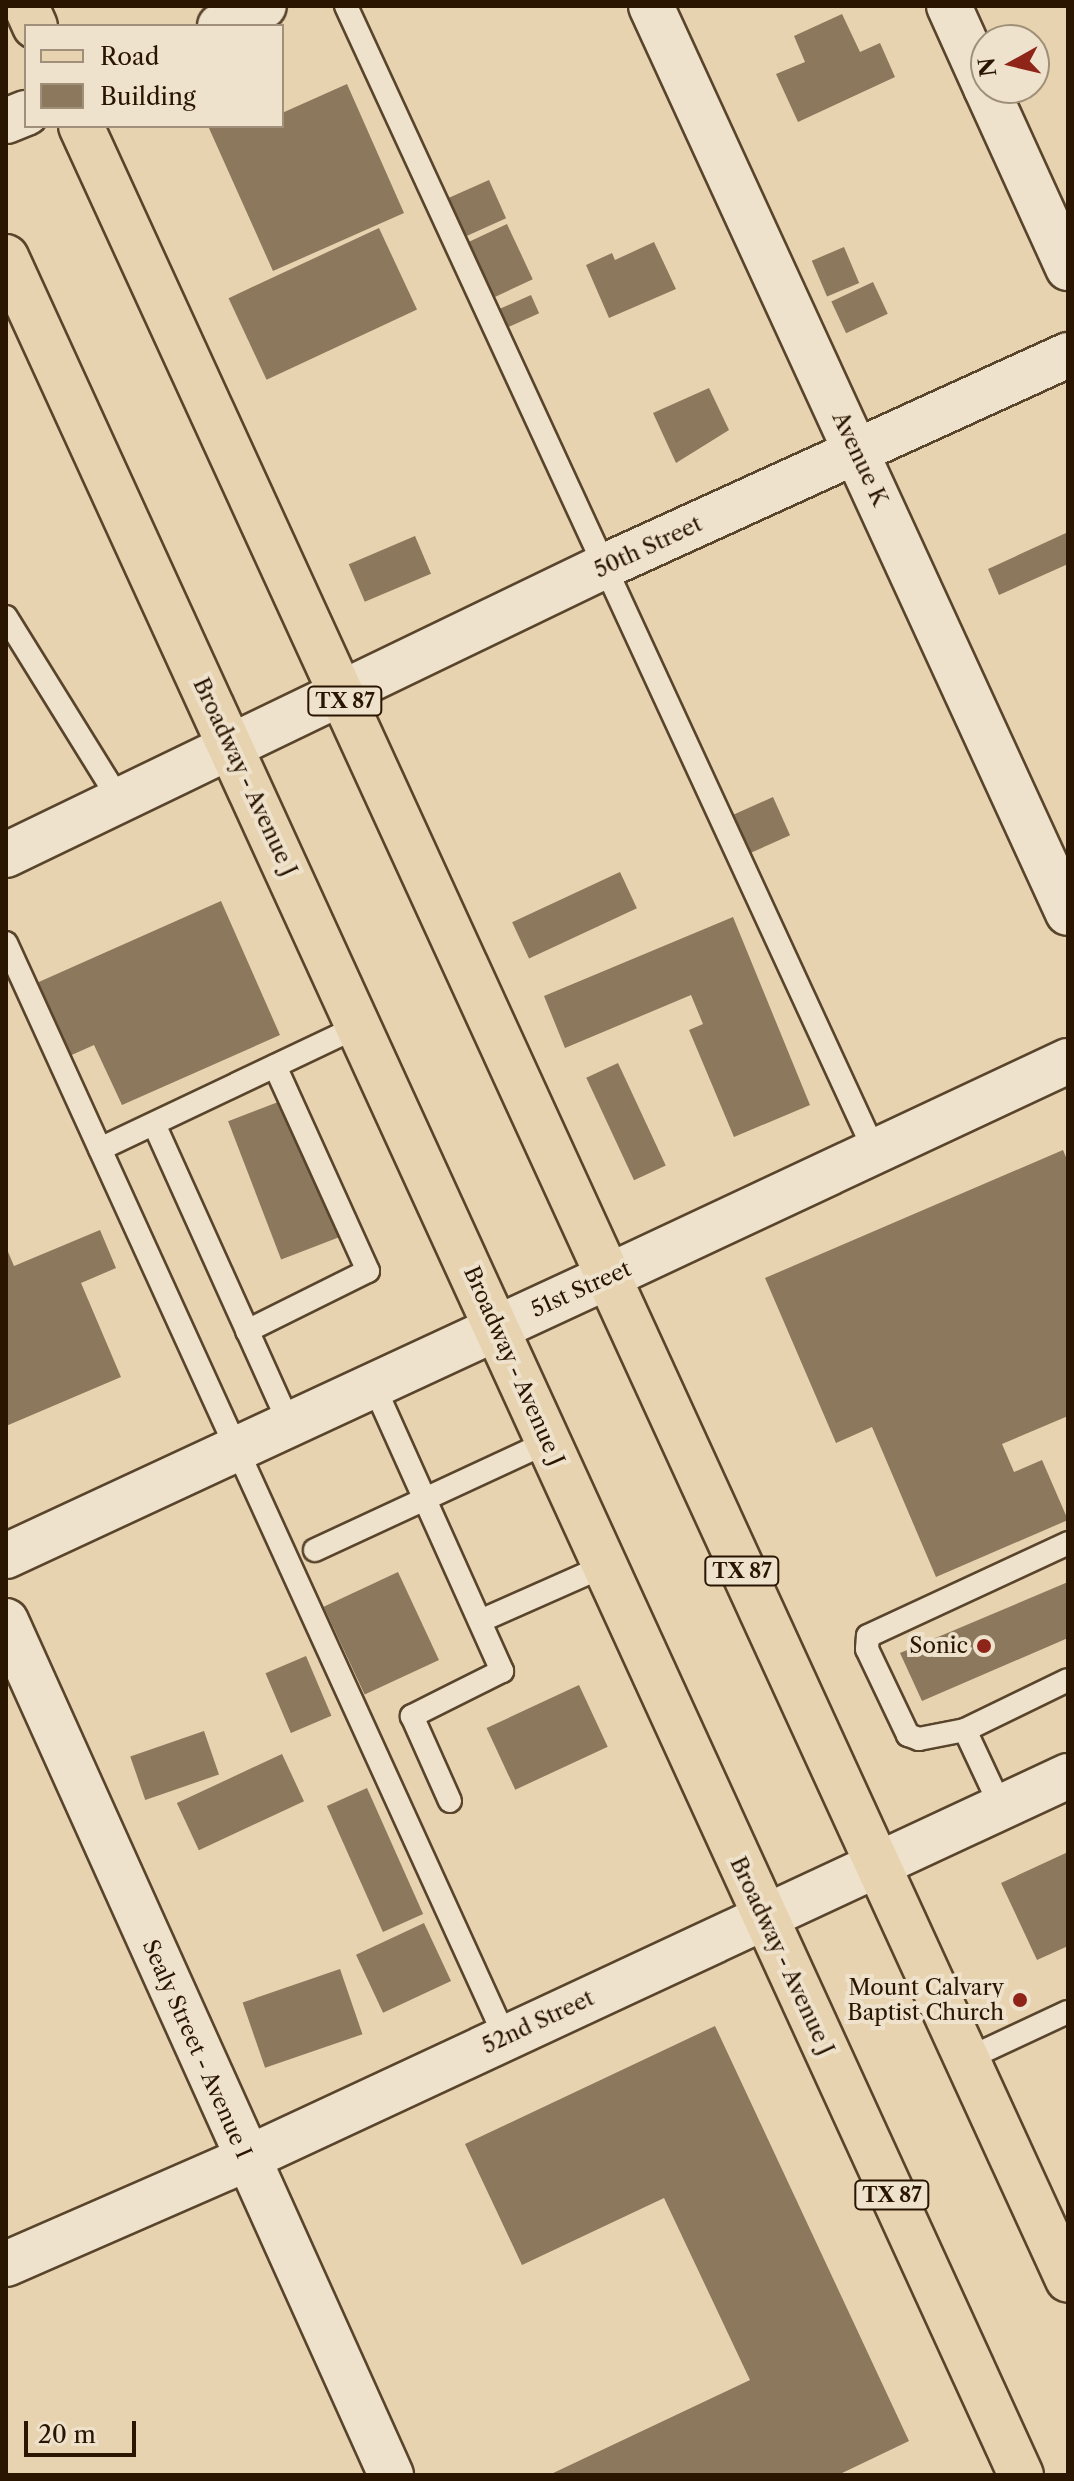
<!DOCTYPE html>
<html>
<head>
<meta charset="utf-8">
<style>
  body { margin:0 }
  #map { position:relative; width:1074px; height:2481px; overflow:hidden; background:#e7d3b0; font-family:"Libre Caslon Text",serif }
  div>[style] { position:absolute }
  .building>* { inset:0; background:#8c785c; transform-origin:0 0 }
  .roads { filter:drop-shadow(2px 0 #59442c) drop-shadow(-2px 0 #59442c) drop-shadow(0 2px #59442c) drop-shadow(0 -2px #59442c) }
  .service>* { height:22px; margin:-11px; padding:0 11px; transform-origin:11px; border-radius:11px; background:#efe2cc }
  .minor>* { height:44px; margin:-22px; padding:0 22px; transform-origin:22px; border-radius:22px; background:#efe2cc }
  .tertiary>* { height:44px; margin:-22px; padding:0 22px; transform-origin:22px; border-radius:22px; background:#efe2cc }
  .secondary>* { height:44px; margin:-22px; padding:0 22px; transform-origin:22px; border-radius:22px; background:#efe2cc }
  .primary>* { height:44px; margin:-22px; padding:0 22px; transform-origin:22px; border-radius:22px; background:#e7d3b0 }
  .dots>* { width:22px; height:22px; translate:-50% -50%; box-sizing:border-box; border:4px solid #efe2cc; border-radius:50% }
  span { translate:-50% -50%; white-space:nowrap; text-align:center; line-height:1.15; -webkit-text-stroke:8px #efe2cc; paint-order:stroke }
  .shield-label span { padding:2px 6px; background:#efe2cc; border:2px solid; border-radius:6px; -webkit-text-stroke-width:0 }
  .shield-label { font-size:20px; color:#2a1500; font-weight:700 }
  .street-label { font-size:22px; color:#2a1500 }
  .poi-label { font-size:22px; color:#2a1500 }
  .right { translate:-100% -50%; text-align:right }
  .frame { position:absolute; inset:0; border:8px solid #2a1500; pointer-events:none }
  .legend { position:absolute; left:24px; top:24px; width:260px; height:104px; box-sizing:border-box; background:#efe2cc; border:2px solid #a0907a; margin:0; padding:10px 14px; list-style:none; font-size:24px; color:#2a1500 }
  .legend li { display:flex; align-items:center; gap:16px; height:40px }
  .legend b { width:40px; border:2px solid #a0907a }
  .north { position:absolute; left:970px; top:24px; width:80px; height:80px; box-sizing:border-box; background:#efe2cc; border:2px solid #a0907a; border-radius:50%; rotate:262deg; font-size:22px; font-weight:700; line-height:32px; text-align:center; color:#2a1500 }
  .north::after { content:''; display:block; margin:auto; width:28px; height:36px; background:#8f2418; clip-path:polygon(50% 0,100% 100%,50% 72%,0 100%) }
  .scale { position:absolute; left:24px; top:2421px; width:112px; height:36px; box-sizing:border-box; border:4px solid #2a1500; border-top:0; padding-left:10px; font-size:24px; line-height:28px; white-space:nowrap; color:#2a1500; -webkit-text-stroke:6px #efe2cc; paint-order:stroke }
</style>
</head>
<body>
<div id="map">
  <div class="building">
    <div style="clip-path:polygon(842px 14px,860px 52px,880px 43px,895px 77px,798px 122px,776px 74px,805px 62px,794px 36px)"></div>
    <div style="clip-path:polygon(347px 84px,404px 213px,273px 271px,208px 126px,282px 126px,282px 113px)"></div>
    <div style="left:489px;top:180px;width:42px;height:45px;rotate:66deg"></div>
    <div style="left:507px;top:224px;width:61px;height:43px;rotate:65deg"></div>
    <div style="left:379px;top:228px;width:90px;height:166px;rotate:65deg"></div>
    <div style="clip-path:polygon(654px 242px,676px 289px,609px 318px,586px 265px,612px 253px,615px 260px)"></div>
    <div style="left:844px;top:247px;width:39px;height:35px;rotate:67deg"></div>
    <div style="left:873px;top:282px;width:35px;height:46px;rotate:65deg"></div>
    <div style="left:531px;top:295px;width:20px;height:37px;rotate:66deg"></div>
    <div style="clip-path:polygon(709px 388px,729px 430px,676px 463px,653px 413px)"></div>
    <div style="clip-path:polygon(1066px 533px,1068px 564px,999px 595px,988px 569px)"></div>
    <div style="left:415px;top:536px;width:41px;height:72px;rotate:67deg"></div>
    <div style="left:773px;top:797px;width:42px;height:49px;rotate:66deg"></div>
    <div style="left:620px;top:872px;width:40px;height:119px;rotate:65deg"></div>
    <div style="clip-path:polygon(221px 901px,280px 1035px,122px 1105px,94px 1045px,65px 1058px,32px 985px)"></div>
    <div style="clip-path:polygon(733px 917px,810px 1105px,734px 1137px,689px 1030px,703px 1024px,691px 995px,565px 1048px,544px 996px)"></div>
    <div style="left:618px;top:1063px;width:113px;height:35px;rotate:65deg"></div>
    <div style="left:286px;top:1099px;width:148px;height:62px;rotate:69deg"></div>
    <div style="clip-path:polygon(1063px 1150px,1068px 1162px,1068px 1416px,1002px 1444px,1014px 1472px,1042px 1460px,1068px 1520px,936px 1577px,872px 1427px,836px 1443px,765px 1278px)"></div>
    <div style="clip-path:polygon(100px 1230px,116px 1268px,81px 1283px,121px 1377px,6px 1426px,6px 1247px,14px 1266px)"></div>
    <div style="left:398px;top:1572px;width:97px;height:82px;rotate:65deg"></div>
    <div style="clip-path:polygon(1068px 1582px,1068px 1638px,922px 1701px,900px 1653px)"></div>
    <div style="left:306px;top:1656px;width:65px;height:44px;rotate:67deg"></div>
    <div style="left:579px;top:1685px;width:68px;height:102px;rotate:65deg"></div>
    <div style="left:204px;top:1731px;width:46px;height:78px;rotate:71deg"></div>
    <div style="left:282px;top:1754px;width:52px;height:116px;rotate:65deg"></div>
    <div style="left:367px;top:1788px;width:138px;height:44px;rotate:66deg"></div>
    <div style="clip-path:polygon(1068px 1852px,1068px 1946px,1037px 1960px,1001px 1883px)"></div>
    <div style="left:424px;top:1923px;width:64px;height:75px;rotate:65deg"></div>
    <div style="left:340px;top:1969px;width:69px;height:103px;rotate:71deg"></div>
    <div style="clip-path:polygon(715px 2026px,909px 2441px,838px 2475px,549px 2475px,750px 2380px,664px 2198px,522px 2265px,465px 2144px)"></div>
  </div>
  <div class="roads">
    <div class="service">
      <div style="left:346px;top:6px;width:1260px;rotate:65.22deg"></div>
      <div style="left:6px;top:617px;width:214px;rotate:58.2deg"></div>
      <div style="left:6px;top:943px;width:1202px;rotate:65.48deg"></div>
      <div style="left:154px;top:1124px;width:328px;rotate:65.7deg"></div>
      <div style="left:100px;top:1149px;width:287px;rotate:-25.4deg"></div>
      <div style="left:247px;top:1331px;width:135px;rotate:-26.4deg"></div>
      <div style="left:368px;top:1271px;width:225px;rotate:-114.4deg"></div>
      <div style="left:373px;top:1384px;width:315px;rotate:65.8deg"></div>
      <div style="left:502px;top:1671px;width:101px;rotate:153.4deg"></div>
      <div style="left:412px;top:1716px;width:93px;rotate:65.9deg"></div>
      <div style="left:315px;top:1550px;width:257px;rotate:-24.9deg"></div>
      <div style="left:480px;top:1621px;width:136px;rotate:-23.9deg"></div>
      <div style="left:965px;top:1730px;width:47px;rotate:168.9deg"></div>
      <div style="left:919px;top:1739px;width:12px;rotate:-160deg"></div>
      <div style="left:908px;top:1735px;width:95px;rotate:-115.5deg"></div>
      <div style="left:867px;top:1649px;width:13px;rotate:-86deg"></div>
      <div style="left:868px;top:1636px;width:221px;rotate:-24.9deg"></div>
      <div style="left:1001px;top:1807px;width:85px;rotate:-115.1deg"></div>
      <div style="left:965px;top:1730px;width:114px;rotate:-25.9deg"></div>
      <div style="left:967px;top:2059px;width:111px;rotate:-25deg"></div>
    </div>
    <div class="minor">
      <div style="left:651px;top:6px;width:998px;rotate:65.31deg"></div>
      <div style="left:949px;top:6px;width:90px;rotate:65.7deg"></div>
      <div style="left:220px;top:26px;width:48px;rotate:-24.4deg"></div>
      <div style="left:986px;top:88px;width:198px;rotate:65.5deg"></div>
      <div style="left:6px;top:121px;width:22px;rotate:-22deg"></div>
      <div style="left:6px;top:855px;width:665px;rotate:-25.76deg"></div>
      <div style="left:605px;top:566px;width:509px;rotate:-24.5deg"></div>
      <div style="left:6px;top:1621px;width:937px;rotate:65.73deg"></div>
      <div style="left:6px;top:2264px;width:262px;rotate:-23.6deg"></div>
      <div style="left:246px;top:2159px;width:907px;rotate:-24.98deg"></div>
    </div>
    <div class="tertiary">
      <div style="left:607px;top:1277px;width:509px;rotate:-25.11deg"></div>
    </div>
    <div class="secondary">
      <div style="left:6px;top:1556px;width:663px;rotate:-24.9deg"></div>
    </div>
    <div class="primary">
      <div style="left:26px;top:6px;width:22px;rotate:66deg"></div>
      <div style="left:81px;top:126px;width:2369px;rotate:65.38deg"></div>
      <div style="left:6px;top:257px;width:2439px;rotate:65.41deg"></div>
    </div>
  </div>
  <div class="dots">
    <div style="left:984px;top:1646px;background:#8f2418"></div>
    <div style="left:1020px;top:2000px;background:#8f2418"></div>
  </div>
  <div class="shield-label">
    <span style="left:345px;top:701px">TX 87</span>
    <span style="left:742px;top:1571px">TX 87</span>
    <span style="left:892px;top:2195px">TX 87</span>
  </div>
  <div class="street-label">
    <span style="left:860px;top:459px;rotate:65deg">Avenue K</span>
    <span style="left:648px;top:547px;rotate:-25deg">50th Street</span>
    <span style="left:245px;top:777px;rotate:65deg">Broadway - Avenue J</span>
    <span style="left:581px;top:1289px;rotate:-24deg">51st Street</span>
    <span style="left:514px;top:1366px;rotate:66deg">Broadway - Avenue J</span>
    <span style="left:782px;top:1956px;rotate:65deg">Broadway - Avenue J</span>
    <span style="left:538px;top:2022px;rotate:-25deg">52nd Street</span>
    <span style="left:197px;top:2049px;rotate:66deg">Sealy Street - Avenue I</span>
  </div>
  <div class="poi-label">
    <span class="right" style="left:968px;top:1646px">Sonic</span>
    <span class="right" style="left:1004px;top:2000px">Mount Calvary<br>Baptist Church</span>
  </div>
  <div class="frame"></div>
  <ul class="legend">
  <li><b style="height:10px;background:#e7d3b0"></b>Road</li>
  <li><b style="height:22px;background:#8c785c"></b>Building</li>
  </ul>
  <div class="north">N</div>
  <div class="scale">20 m</div>
</div>
</body>
</html>
